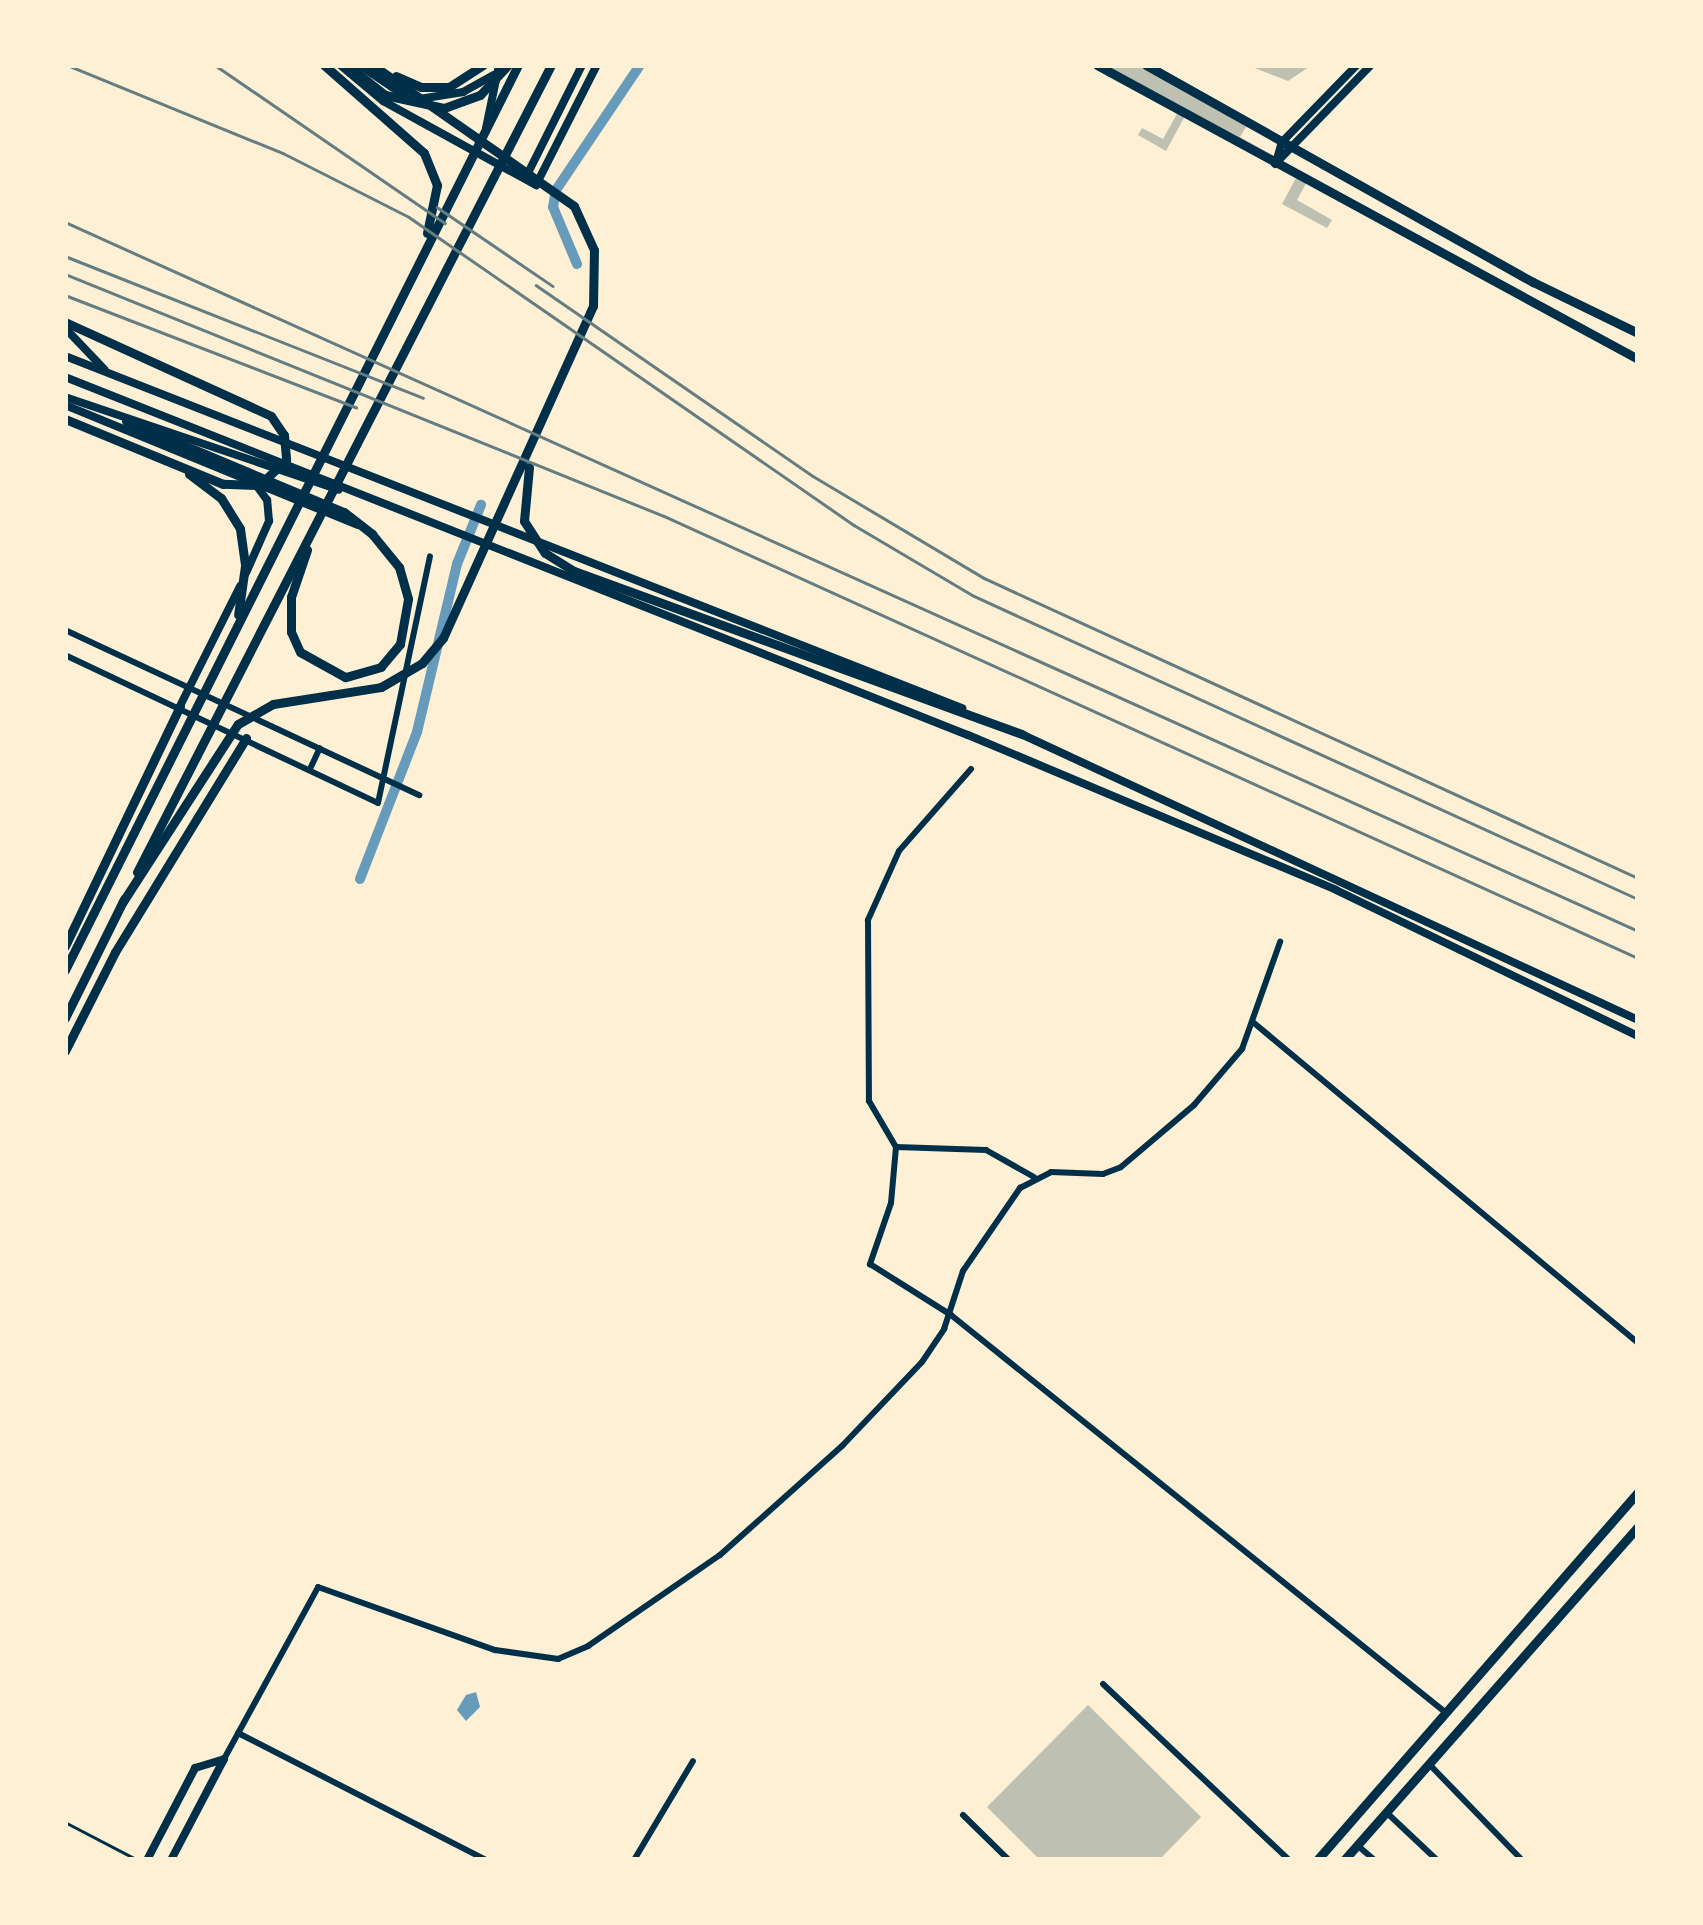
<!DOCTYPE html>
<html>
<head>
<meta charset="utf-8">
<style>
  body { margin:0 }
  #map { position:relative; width:1703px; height:1925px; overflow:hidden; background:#fdf0d5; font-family:Overpass,sans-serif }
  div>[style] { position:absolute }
  .water>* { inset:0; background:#669bbc }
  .canal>* { height:10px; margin:-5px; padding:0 5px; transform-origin:5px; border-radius:5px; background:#669bbc }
  .building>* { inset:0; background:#bec0b2 }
  .service>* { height:2.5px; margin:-1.25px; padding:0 1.25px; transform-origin:1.25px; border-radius:1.25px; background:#003049 }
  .minor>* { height:6px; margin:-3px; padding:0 3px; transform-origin:3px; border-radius:3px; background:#003049 }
  .tertiary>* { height:8px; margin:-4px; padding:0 4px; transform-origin:4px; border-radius:4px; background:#003049 }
  .secondary>* { height:9px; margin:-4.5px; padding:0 4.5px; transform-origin:4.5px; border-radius:4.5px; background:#003049 }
  .primary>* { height:9px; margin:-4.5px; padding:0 4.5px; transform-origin:4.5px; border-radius:4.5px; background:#003049 }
  .rail>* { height:2.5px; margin:-1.25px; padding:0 1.25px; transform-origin:1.25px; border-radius:1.25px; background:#657d81 }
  span { translate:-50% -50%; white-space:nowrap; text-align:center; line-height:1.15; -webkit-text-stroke:8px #fdf0d5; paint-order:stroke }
  .frame { position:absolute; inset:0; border:68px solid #fdf0d5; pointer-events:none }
</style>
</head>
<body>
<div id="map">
  <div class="water">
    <div style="clip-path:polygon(476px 1692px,480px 1707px,466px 1721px,457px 1710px,466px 1695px)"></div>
  </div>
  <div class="canal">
    <div style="left:577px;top:264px;width:62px;rotate:-112.8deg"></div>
    <div style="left:553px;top:207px;width:17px;rotate:-80deg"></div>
    <div style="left:556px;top:190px;width:151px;rotate:-56.1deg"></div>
    <div style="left:360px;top:879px;width:158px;rotate:-68.8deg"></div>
    <div style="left:417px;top:732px;width:173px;rotate:-76.6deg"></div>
    <div style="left:457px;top:564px;width:64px;rotate:-67.9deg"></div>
  </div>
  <div class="building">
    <div style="clip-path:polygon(1094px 65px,1147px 65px,1249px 122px,1240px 137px,1310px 176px,1297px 200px,1332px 220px,1327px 228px,1282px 204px,1296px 178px,1185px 116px,1166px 151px,1138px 135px,1142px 128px,1163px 139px,1178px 112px)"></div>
    <div style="clip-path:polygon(1247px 65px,1312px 65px,1288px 81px)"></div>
    <div style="clip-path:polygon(1088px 1705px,1201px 1817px,1159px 1860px,1040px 1860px,987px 1807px)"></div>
  </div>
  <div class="service">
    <div style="left:65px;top:1822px;width:82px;rotate:27.5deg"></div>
  </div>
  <div class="minor">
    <div style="left:65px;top:630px;width:391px;rotate:25deg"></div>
    <div style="left:65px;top:655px;width:346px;rotate:25.3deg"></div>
    <div style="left:378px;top:803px;width:252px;rotate:-78.1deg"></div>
    <div style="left:310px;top:769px;width:23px;rotate:-65deg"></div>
    <div style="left:971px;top:769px;width:109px;rotate:131.3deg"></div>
    <div style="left:899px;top:851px;width:76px;rotate:114.2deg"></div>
    <div style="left:868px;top:920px;width:181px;rotate:89.7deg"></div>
    <div style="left:869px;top:1101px;width:53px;rotate:59.6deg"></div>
    <div style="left:896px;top:1147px;width:56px;rotate:95.1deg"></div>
    <div style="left:891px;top:1203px;width:65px;rotate:109deg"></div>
    <div style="left:870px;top:1264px;width:96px;rotate:32.2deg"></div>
    <div style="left:951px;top:1315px;width:634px;rotate:38.79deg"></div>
    <div style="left:1254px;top:1023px;width:500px;rotate:39.8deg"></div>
    <div style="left:896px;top:1147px;width:90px;rotate:1.9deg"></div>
    <div style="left:986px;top:1150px;width:55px;rotate:29.4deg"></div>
    <div style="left:1103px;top:1684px;width:256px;rotate:43.4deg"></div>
    <div style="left:238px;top:1733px;width:279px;rotate:27.1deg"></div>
    <div style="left:224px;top:1759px;width:196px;rotate:-61.3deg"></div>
    <div style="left:318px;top:1587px;width:188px;rotate:19.6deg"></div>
    <div style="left:495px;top:1650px;width:64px;rotate:8.1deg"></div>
    <div style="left:558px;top:1659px;width:33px;rotate:-23deg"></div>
    <div style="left:588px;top:1646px;width:160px;rotate:-34.6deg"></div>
    <div style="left:720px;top:1555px;width:164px;rotate:-41.8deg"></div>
    <div style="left:842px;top:1446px;width:116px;rotate:-46.4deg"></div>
    <div style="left:922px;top:1362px;width:40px;rotate:-56deg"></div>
    <div style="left:944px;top:1329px;width:61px;rotate:-71.9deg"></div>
    <div style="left:963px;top:1271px;width:101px;rotate:-55.5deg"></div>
    <div style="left:1020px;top:1188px;width:35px;rotate:-27deg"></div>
    <div style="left:1051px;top:1172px;width:52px;rotate:2.2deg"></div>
    <div style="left:1103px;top:1174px;width:19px;rotate:-21deg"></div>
    <div style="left:1121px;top:1167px;width:96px;rotate:-40.3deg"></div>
    <div style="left:1194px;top:1105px;width:74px;rotate:-49.4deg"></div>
    <div style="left:1242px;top:1049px;width:114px;rotate:-70.4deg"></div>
    <div style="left:1429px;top:1764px;width:134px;rotate:45.9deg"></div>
    <div style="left:1386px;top:1812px;width:70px;rotate:43.3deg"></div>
    <div style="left:963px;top:1815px;width:64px;rotate:44.4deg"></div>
    <div style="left:1357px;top:1845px;width:23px;rotate:41deg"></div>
    <div style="left:634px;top:1860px;width:115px;rotate:-59.2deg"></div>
  </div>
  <div class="tertiary">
    <div style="left:340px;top:65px;width:56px;rotate:39.9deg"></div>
    <div style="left:383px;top:101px;width:175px;rotate:28.8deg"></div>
    <div style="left:536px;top:185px;width:135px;rotate:-63.1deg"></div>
    <div style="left:359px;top:65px;width:55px;rotate:34deg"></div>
    <div style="left:419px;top:99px;width:45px;rotate:-9deg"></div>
    <div style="left:463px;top:92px;width:35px;rotate:-29deg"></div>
    <div style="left:486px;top:128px;width:64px;rotate:-78.3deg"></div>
    <div style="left:1277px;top:159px;width:18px;rotate:-74deg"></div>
    <div style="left:1282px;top:142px;width:107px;rotate:-45.8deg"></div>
    <div style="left:1275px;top:164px;width:138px;rotate:-45.9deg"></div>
    <div style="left:526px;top:177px;width:125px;rotate:-63.4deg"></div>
    <div style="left:65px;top:328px;width:57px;rotate:46.4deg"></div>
    <div style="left:65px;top:356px;width:964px;rotate:21.43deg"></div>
    <div style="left:65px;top:377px;width:971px;rotate:21.63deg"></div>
    <div style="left:968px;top:735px;width:399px;rotate:22.8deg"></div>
    <div style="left:1336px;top:890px;width:335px;rotate:25.8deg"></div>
    <div style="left:65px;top:397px;width:289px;rotate:18.7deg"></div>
    <div style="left:65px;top:405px;width:316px;rotate:22.3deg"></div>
    <div style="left:246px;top:573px;width:57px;rotate:-66.1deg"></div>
    <div style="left:269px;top:521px;width:21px;rotate:-95deg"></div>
    <div style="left:267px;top:500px;width:17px;rotate:-126deg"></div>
    <div style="left:180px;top:706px;width:134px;rotate:-63.4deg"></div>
    <div style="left:1021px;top:734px;width:680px;rotate:24.87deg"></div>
    <div style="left:147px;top:1860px;width:104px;rotate:-62.4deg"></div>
    <div style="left:195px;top:1768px;width:30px;rotate:-17deg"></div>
    <div style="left:171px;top:1860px;width:114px;rotate:-62.3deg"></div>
  </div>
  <div class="secondary">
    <div style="left:324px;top:65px;width:133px;rotate:41.3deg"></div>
    <div style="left:424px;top:153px;width:35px;rotate:68deg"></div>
    <div style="left:437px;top:185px;width:49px;rotate:101.8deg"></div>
    <div style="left:347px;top:65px;width:48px;rotate:38.3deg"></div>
    <div style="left:385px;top:95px;width:60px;rotate:12.4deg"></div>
    <div style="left:444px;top:108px;width:38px;rotate:-20deg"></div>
    <div style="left:480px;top:95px;width:41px;rotate:-47deg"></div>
    <div style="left:396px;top:76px;width:27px;rotate:24deg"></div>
    <div style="left:421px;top:87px;width:28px"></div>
    <div style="left:449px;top:87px;width:40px;rotate:-32.9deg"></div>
    <div style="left:65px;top:322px;width:226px;rotate:24.5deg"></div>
    <div style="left:271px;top:416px;width:23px;rotate:56deg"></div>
    <div style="left:284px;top:435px;width:25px;rotate:85deg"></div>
    <div style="left:286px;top:460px;width:37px;rotate:137deg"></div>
    <div style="left:259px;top:485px;width:36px;rotate:-178deg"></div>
    <div style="left:223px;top:484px;width:171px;rotate:-157.6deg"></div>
    <div style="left:126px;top:421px;width:236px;rotate:22.7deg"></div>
    <div style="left:344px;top:512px;width:36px;rotate:38deg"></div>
    <div style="left:372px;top:534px;width:43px;rotate:50.7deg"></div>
    <div style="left:399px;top:567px;width:33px;rotate:74deg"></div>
    <div style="left:408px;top:599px;width:46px;rotate:100.1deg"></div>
    <div style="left:400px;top:644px;width:30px;rotate:130deg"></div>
    <div style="left:381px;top:667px;width:37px;rotate:164deg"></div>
    <div style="left:345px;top:677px;width:51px;rotate:-150.9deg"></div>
    <div style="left:300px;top:652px;width:22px;rotate:-114deg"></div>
    <div style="left:291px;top:632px;width:35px;rotate:-90deg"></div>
    <div style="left:291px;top:597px;width:50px;rotate:-71.2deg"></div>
    <div style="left:529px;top:467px;width:54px;rotate:95.3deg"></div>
    <div style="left:524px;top:521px;width:38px;rotate:57deg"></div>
    <div style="left:545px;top:553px;width:34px;rotate:32deg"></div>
    <div style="left:574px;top:571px;width:477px;rotate:20deg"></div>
    <div style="left:189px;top:474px;width:40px;rotate:37deg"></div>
    <div style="left:221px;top:498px;width:36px;rotate:58deg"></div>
    <div style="left:240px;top:529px;width:37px;rotate:82deg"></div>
    <div style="left:245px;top:566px;width:49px;rotate:98.1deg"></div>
    <div style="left:137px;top:872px;width:907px;rotate:-62.84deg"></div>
    <div style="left:122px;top:903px;width:213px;rotate:-57.1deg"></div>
    <div style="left:238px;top:724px;width:40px;rotate:-29.7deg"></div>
    <div style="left:273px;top:704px;width:109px;rotate:-8.9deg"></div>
    <div style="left:381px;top:687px;width:48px;rotate:-30.3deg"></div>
    <div style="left:422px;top:663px;width:33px;rotate:-50deg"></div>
    <div style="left:443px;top:638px;width:364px;rotate:-65.7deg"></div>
    <div style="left:593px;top:306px;width:56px;rotate:-89deg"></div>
    <div style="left:594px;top:250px;width:48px;rotate:-114.4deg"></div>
    <div style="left:574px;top:206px;width:246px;rotate:-145deg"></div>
    <div style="left:65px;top:946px;width:266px;rotate:-64.4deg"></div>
    <div style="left:65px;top:970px;width:1012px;rotate:-63.41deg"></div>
    <div style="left:65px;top:1018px;width:133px;rotate:-63.6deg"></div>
    <div style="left:65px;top:1051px;width:111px;rotate:-63.2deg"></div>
    <div style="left:115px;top:952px;width:251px;rotate:-58.5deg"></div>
  </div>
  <div class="primary">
    <div style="left:1097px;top:65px;width:616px;rotate:28.52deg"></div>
    <div style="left:1146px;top:65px;width:444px;rotate:29.3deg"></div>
    <div style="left:1533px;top:282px;width:117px;rotate:25.9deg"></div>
    <div style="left:1317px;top:1860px;width:488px;rotate:-48.9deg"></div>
    <div style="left:1344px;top:1860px;width:445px;rotate:-48.6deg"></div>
  </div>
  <div class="rail">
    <div style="left:67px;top:65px;width:233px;rotate:22.2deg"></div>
    <div style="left:283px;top:153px;width:141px;rotate:26.9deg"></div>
    <div style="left:409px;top:217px;width:541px;rotate:34.69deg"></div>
    <div style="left:854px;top:525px;width:139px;rotate:30.6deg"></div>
    <div style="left:974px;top:596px;width:730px;rotate:24.53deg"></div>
    <div style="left:215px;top:65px;width:279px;rotate:34.5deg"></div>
    <div style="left:437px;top:207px;width:140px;rotate:34.3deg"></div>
    <div style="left:65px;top:222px;width:1725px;rotate:24.26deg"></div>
    <div style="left:65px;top:256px;width:385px;rotate:21.6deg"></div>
    <div style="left:65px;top:274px;width:646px;rotate:22deg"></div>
    <div style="left:664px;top:516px;width:1070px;rotate:24.41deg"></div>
    <div style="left:536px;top:285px;width:336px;rotate:34.6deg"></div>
    <div style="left:813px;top:476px;width:199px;rotate:30.8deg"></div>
    <div style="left:984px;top:578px;width:720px;rotate:24.64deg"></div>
    <div style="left:65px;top:295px;width:312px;rotate:21.1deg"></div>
  </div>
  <div class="frame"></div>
</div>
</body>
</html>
